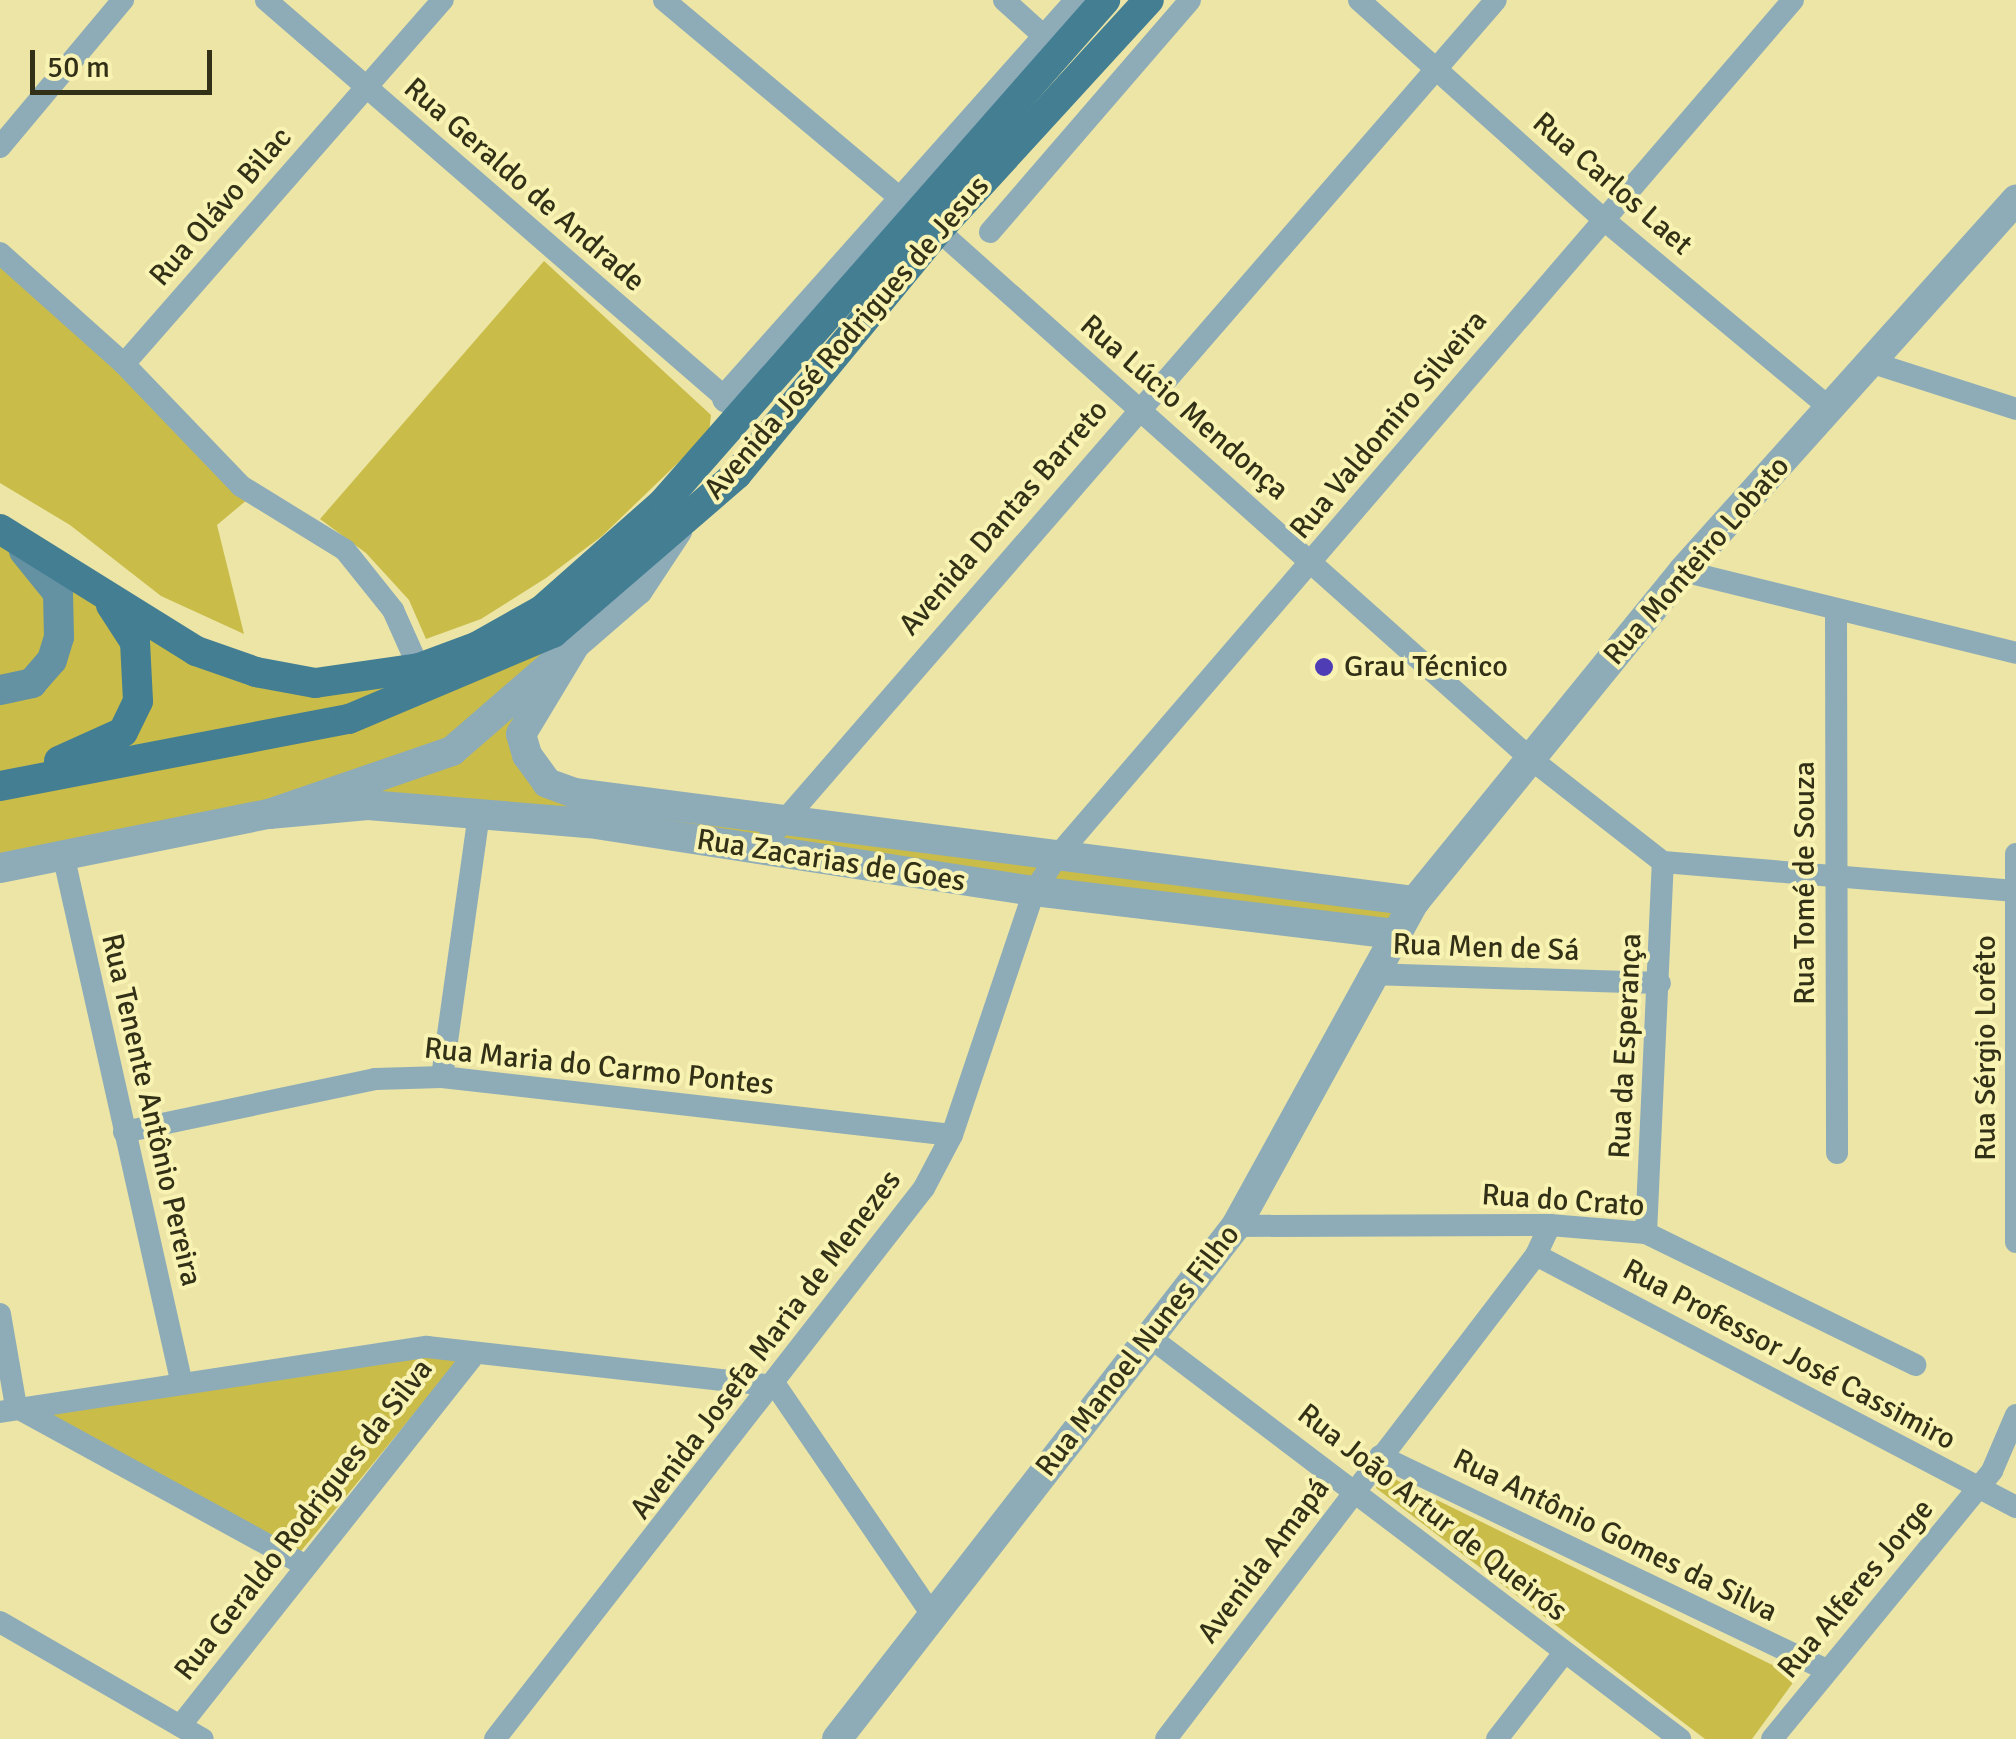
<!DOCTYPE html>
<html>
<head>
<meta charset="utf-8">
<style>
  body { margin:0 }
  #map { position:relative; width:2016px; height:1739px; overflow:hidden; background:#ece5a6; font-family:Signika,sans-serif }
  div>[style] { position:absolute }
  .green>* { inset:0; background:#c9bc49 }
  .minor>* { height:22px; margin:-11px; padding:0 11px; transform-origin:11px; border-radius:11px; background:#8eacb8 }
  .tertiary>* { height:30px; margin:-15px; padding:0 15px; transform-origin:15px; border-radius:15px; background:#8eacb8 }
  .secondary>* { height:30px; margin:-15px; padding:0 15px; transform-origin:15px; border-radius:15px; background:#6492a3 }
  .primary>* { height:30px; margin:-15px; padding:0 15px; transform-origin:15px; border-radius:15px; background:#437e93 }
  .dots>* { width:28px; height:28px; translate:-50% -50%; box-sizing:border-box; border:5px solid #f9f3b3; border-radius:50% }
  span { translate:-50% -50%; white-space:nowrap; text-align:center; line-height:1.15; -webkit-text-stroke:8px #f9f3b3; paint-order:stroke }
  .street-label { font-size:30px; color:#323016 }
  .poi-label { font-size:30px; color:#323016 }
  .left { translate:0 -50%; text-align:left }
  .scale { position:absolute; left:30px; top:50px; width:182px; height:45px; box-sizing:border-box; border:5px solid #323016; border-top:0; padding-left:12px; font-size:30px; line-height:35px; white-space:nowrap; color:#323016; -webkit-text-stroke:8px #f9f3b3; paint-order:stroke }
</style>
</head>
<body>
<div id="map">
  <div class="green">
    <div style="clip-path:polygon(544px 261px,711px 415px,709px 433px,602px 536px,546px 578px,481px 619px,426px 639px,409px 600px,366px 553px,320px 519px)"></div>
    <div style="clip-path:polygon(0 262px,121px 369px,248px 499px,217px 525px,244px 634px,161px 596px,70px 525px,0 483px)"></div>
    <div style="clip-path:polygon(0 532px,167px 634px,315px 683px,579px 638px,540px 720px,535px 745px,562px 787px,1413px 899px,1391px 933px,368px 805px,0 870px)"></div>
    <div style="clip-path:polygon(425px 1353px,459px 1359px,301px 1551px,34px 1411px)"></div>
    <div style="clip-path:polygon(1382px 1473px,1797px 1677px,1752px 1739px,1705px 1739px,1376px 1488px)"></div>
  </div>
  <div class="minor">
    <div style="left:266px;top:0;width:622px;rotate:40.89deg"></div>
    <div style="left:664px;top:0;width:358px;rotate:40deg"></div>
    <div style="left:938px;top:230px;width:795px;rotate:41.74deg"></div>
    <div style="left:1531px;top:759px;width:167px;rotate:38deg"></div>
    <div style="left:1004px;top:0;width:58px;rotate:42.2deg"></div>
    <div style="left:1359px;top:0;width:328px;rotate:41.9deg"></div>
    <div style="left:1603px;top:219px;width:295px;rotate:39.8deg"></div>
    <div style="left:0;top:147px;width:192px;rotate:-50.1deg"></div>
    <div style="left:990px;top:232px;width:306px;rotate:-49.2deg"></div>
    <div style="left:0;top:253px;width:166px;rotate:41.8deg"></div>
    <div style="left:124px;top:364px;width:169px;rotate:46.2deg"></div>
    <div style="left:241px;top:486px;width:122px;rotate:31.6deg"></div>
    <div style="left:345px;top:550px;width:77px;rotate:51.3deg"></div>
    <div style="left:393px;top:610px;width:64px;rotate:65.9deg"></div>
    <div style="left:1870px;top:362px;width:153px;rotate:17.8deg"></div>
    <div style="left:124px;top:364px;width:484px;rotate:-48.8deg"></div>
    <div style="left:1683px;top:571px;width:343px;rotate:13.8deg"></div>
    <div style="left:1836px;top:613px;width:540px;rotate:89.89deg"></div>
    <div style="left:758px;top:851px;width:1126px;rotate:-49.07deg"></div>
    <div style="left:63px;top:854px;width:539px;rotate:77.36deg"></div>
    <div style="left:2016px;top:854px;width:388px;rotate:90deg"></div>
    <div style="left:1663px;top:862px;width:354px;rotate:4.7deg"></div>
    <div style="left:1370px;top:974px;width:290px;rotate:1.8deg"></div>
    <div style="left:442px;top:1077px;width:265px;rotate:-82deg"></div>
    <div style="left:124px;top:1132px;width:257px;rotate:-11.9deg"></div>
    <div style="left:375px;top:1079px;width:67px;rotate:-1.7deg"></div>
    <div style="left:442px;top:1077px;width:513px;rotate:6.49deg"></div>
    <div style="left:1236px;top:1226px;width:314px;rotate:-0.2deg"></div>
    <div style="left:1550px;top:1225px;width:96px;rotate:4.8deg"></div>
    <div style="left:1646px;top:1233px;width:300px;rotate:26.1deg"></div>
    <div style="left:1646px;top:1233px;width:371px;rotate:-87.4deg"></div>
    <div style="left:1536px;top:1255px;width:542px;rotate:27.7deg"></div>
    <div style="left:0;top:1314px;width:94px;rotate:80.2deg"></div>
    <div style="left:16px;top:1407px;width:327px;rotate:28.7deg"></div>
    <div style="left:1147px;top:1335px;width:669px;rotate:37.16deg"></div>
    <div style="left:0;top:1412px;width:432px;rotate:-8.7deg"></div>
    <div style="left:427px;top:1347px;width:351px;rotate:6.4deg"></div>
    <div style="left:776px;top:1386px;width:281px;rotate:55.7deg"></div>
    <div style="left:1380px;top:1456px;width:492px;rotate:25.6deg"></div>
    <div style="left:0;top:1622px;width:234px;rotate:30deg"></div>
    <div style="left:180px;top:1726px;width:476px;rotate:-51.6deg"></div>
    <div style="left:495px;top:1739px;width:698px;rotate:-52.1deg"></div>
    <div style="left:924px;top:1188px;width:60px;rotate:-62.2deg"></div>
    <div style="left:952px;top:1135px;width:257px;rotate:-71.4deg"></div>
    <div style="left:1034px;top:891px;width:45px;rotate:-56deg"></div>
    <div style="left:1059px;top:854px;width:1126px;rotate:-49.32deg"></div>
    <div style="left:1166px;top:1739px;width:609px;rotate:-52.6deg"></div>
    <div style="left:1536px;top:1255px;width:33px;rotate:-65deg"></div>
    <div style="left:1497px;top:1739px;width:109px;rotate:-52.1deg"></div>
    <div style="left:1772px;top:1739px;width:347px;rotate:-50.6deg"></div>
    <div style="left:1992px;top:1471px;width:61px;rotate:-66.8deg"></div>
  </div>
  <div class="tertiary">
    <div style="left:727px;top:398px;width:533px;rotate:-48.35deg"></div>
    <div style="left:579px;top:638px;width:112px;rotate:121.1deg"></div>
    <div style="left:521px;top:734px;width:22px;rotate:74deg"></div>
    <div style="left:527px;top:755px;width:34px;rotate:54deg"></div>
    <div style="left:547px;top:783px;width:29px;rotate:20deg"></div>
    <div style="left:574px;top:793px;width:848px;rotate:7.32deg"></div>
    <div style="left:269px;top:814px;width:99px;rotate:-5.2deg"></div>
    <div style="left:368px;top:805px;width:222px;rotate:4.7deg"></div>
    <div style="left:589px;top:823px;width:450px;rotate:8.7deg"></div>
    <div style="left:1034px;top:891px;width:361px;rotate:6.8deg"></div>
    <div style="left:0;top:868px;width:274px;rotate:-11.4deg"></div>
    <div style="left:269px;top:814px;width:194px;rotate:-19deg"></div>
    <div style="left:452px;top:751px;width:246px;rotate:-40.9deg"></div>
    <div style="left:638px;top:590px;width:71px;rotate:-56.5deg"></div>
    <div style="left:837px;top:1739px;width:650px;rotate:-52.13deg"></div>
    <div style="left:1236px;top:1226px;width:371px;rotate:-61.2deg"></div>
    <div style="left:1415px;top:901px;width:425px;rotate:-50.9deg"></div>
    <div style="left:1683px;top:571px;width:499px;rotate:-48.1deg"></div>
  </div>
  <div class="secondary">
    <div style="left:0;top:690px;width:33px;rotate:-12deg"></div>
    <div style="left:32px;top:683px;width:30px;rotate:-49deg"></div>
    <div style="left:52px;top:660px;width:24px;rotate:-73deg"></div>
    <div style="left:59px;top:637px;width:44px;rotate:-91.3deg"></div>
    <div style="left:58px;top:593px;width:54px;rotate:-129deg"></div>
  </div>
  <div class="primary">
    <div style="left:0;top:529px;width:231px;rotate:31.9deg"></div>
    <div style="left:196px;top:651px;width:64px;rotate:19.3deg"></div>
    <div style="left:256px;top:672px;width:60px;rotate:10.6deg"></div>
    <div style="left:315px;top:683px;width:105px;rotate:-8.2deg"></div>
    <div style="left:419px;top:668px;width:61px;rotate:-20.2deg"></div>
    <div style="left:476px;top:647px;width:76px;rotate:-29.3deg"></div>
    <div style="left:542px;top:610px;width:162px;rotate:-41.5deg"></div>
    <div style="left:663px;top:503px;width:670px;rotate:-48.69deg"></div>
    <div style="left:59px;top:761px;width:70px;rotate:-24.4deg"></div>
    <div style="left:123px;top:732px;width:34px;rotate:-64deg"></div>
    <div style="left:138px;top:701px;width:59px;rotate:-92.9deg"></div>
    <div style="left:135px;top:642px;width:44px;rotate:-123deg"></div>
    <div style="left:0;top:786px;width:355px;rotate:-10.9deg"></div>
    <div style="left:349px;top:719px;width:221px;rotate:-22.9deg"></div>
    <div style="left:553px;top:633px;width:243px;rotate:-40.8deg"></div>
    <div style="left:737px;top:474px;width:316px;rotate:-50.5deg"></div>
    <div style="left:938px;top:230px;width:312px;rotate:-47.5deg"></div>
  </div>
  <div class="dots">
    <div style="left:1324px;top:667px;background:#4f3db5"></div>
  </div>
  <div class="street-label">
    <span style="left:1612px;top:184px;rotate:41deg">Rua Carlos Laet</span>
    <span style="left:524px;top:185px;rotate:41deg">Rua Geraldo de Andrade</span>
    <span style="left:221px;top:207px;rotate:-49deg">Rua Olávo Bilac</span>
    <span style="left:847px;top:338px;rotate:-49deg">Avenida José Rodrigues de Jesus</span>
    <span style="left:1184px;top:408px;rotate:41deg">Rua Lúcio Mendonça</span>
    <span style="left:1389px;top:425px;rotate:-50deg">Rua Valdomiro Silveira</span>
    <span style="left:1004px;top:518px;rotate:-49deg">Avenida Dantas Barreto</span>
    <span style="left:1697px;top:561px;rotate:-49deg">Rua Monteiro Lobato</span>
    <span style="left:831px;top:861px;rotate:9deg">Rua Zacarias de Goes</span>
    <span style="left:1805px;top:883px;rotate:-90deg">Rua Tomé de Souza</span>
    <span style="left:1486px;top:948px;rotate:2deg">Rua Men de Sá</span>
    <span style="left:1626px;top:1046px;rotate:-87deg">Rua da Esperança</span>
    <span style="left:1986px;top:1048px;rotate:-90deg">Rua Sérgio Lorêto</span>
    <span style="left:599px;top:1067px;rotate:6deg">Rua Maria do Carmo Pontes</span>
    <span style="left:151px;top:1110px;rotate:77deg">Rua Tenente Antônio Pereira</span>
    <span style="left:1563px;top:1201px;rotate:4deg">Rua do Crato</span>
    <span style="left:766px;top:1345px;rotate:-53deg">Avenida Josefa Maria de Menezes</span>
    <span style="left:1138px;top:1351px;rotate:-52deg">Rua Manoel Nunes Filho</span>
    <span style="left:1789px;top:1355px;rotate:28deg">Rua Professor José Cassimiro</span>
    <span style="left:1432px;top:1513px;rotate:38deg">Rua João Artur de Queirós</span>
    <span style="left:304px;top:1520px;rotate:-52deg">Rua Geraldo Rodrigues da Silva</span>
    <span style="left:1615px;top:1536px;rotate:26deg">Rua Antônio Gomes da Silva</span>
    <span style="left:1264px;top:1561px;rotate:-53deg">Avenida Amapá</span>
    <span style="left:1856px;top:1589px;rotate:-50deg">Rua Alferes Jorge</span>
  </div>
  <div class="poi-label">
    <span class="left" style="left:1344px;top:667px">Grau Técnico</span>
  </div>
  <div class="scale">50 m</div>
</div>
</body>
</html>
